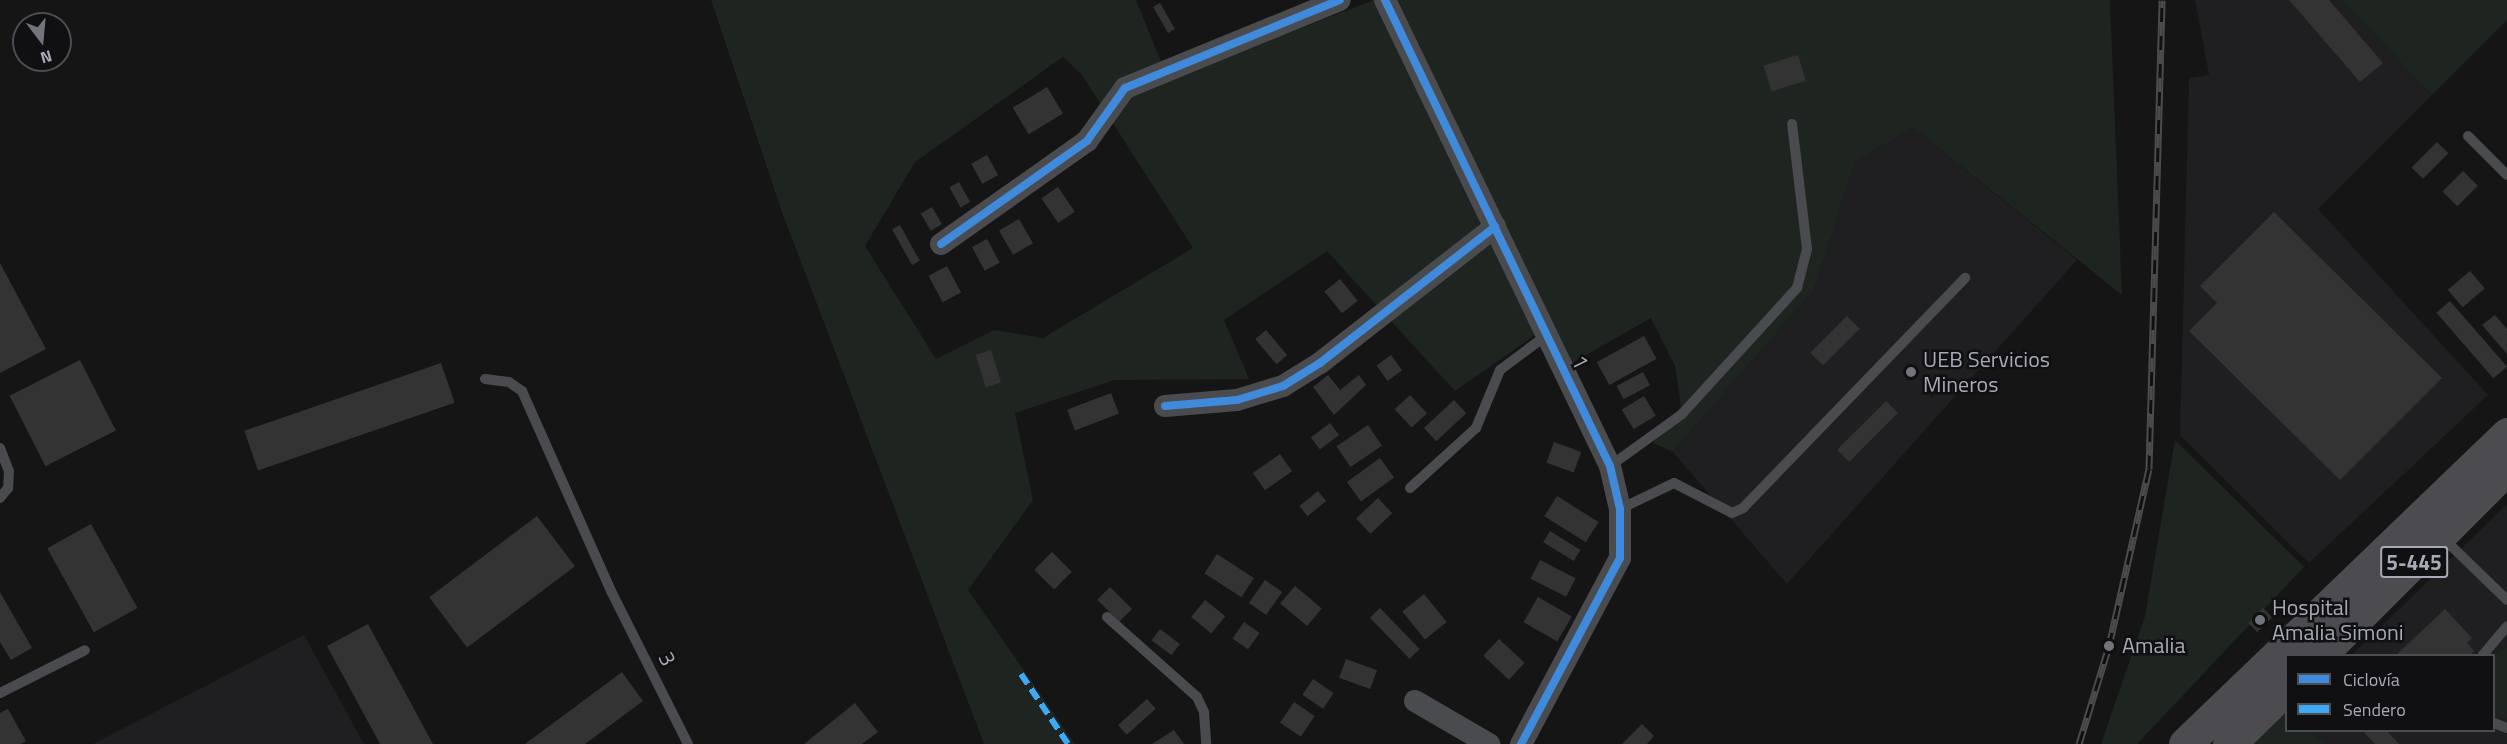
<!DOCTYPE html>
<html>
<head>
<meta charset="utf-8">
<style>
  body { margin:0 }
  #map { position:relative; width:2507px; height:744px; overflow:hidden; background:#151515; font-family:"Titillium Web",sans-serif }
  div>[style] { position:absolute }
  .built>* { inset:0; background:#1f1f21 }
  .green>* { inset:0; background:#1e241f }
  .building>* { inset:0; background:#333334; transform-origin:0 0 }
  .lane>* { height:10px; margin:-5px; padding:0 5px; transform-origin:5px; border-radius:5px; background:#4a4b4e }
  .street>* { height:22px; margin:-11px; padding:0 11px; transform-origin:11px; border-radius:11px; background:#4a4b4e }
  .highway>* { height:33px; margin:-16.5px; padding:0 16.5px; transform-origin:16.5px; border-radius:16.5px; background:#4c4c50 }
  .rail>* { height:7px; margin-top:-3.5px; transform-origin:0; background:repeating-linear-gradient(90deg,#100f11 0 14px,#4a4b4d 0 28px); box-sizing:border-box; border-block:2px solid #4a4b4d }
  .quiet>* { height:6px; margin-top:-3px; transform-origin:0; background:repeating-linear-gradient(90deg,#3fa9f5 0 12px,transparent 0 18px) }
  .cycleway>* { height:8px; margin:-4px; padding:0 4px; transform-origin:4px; border-radius:4px; background:#408adc }
  .dots>* { width:16px; height:16px; translate:-50% -50%; box-sizing:border-box; border:3px solid #100f11; border-radius:50% }
  span { translate:-50% -50%; white-space:nowrap; text-align:center; line-height:1.15; -webkit-text-stroke:5px #100f11; paint-order:stroke }
  .shield-label span { padding:2px 4px; background:#100f11; border:2px solid; border-radius:4px; -webkit-text-stroke-width:0 }
  .shield-label { font-size:21px; color:#a6a9b6; font-weight:700 }
  .poi-label { font-size:22px; color:#a6a9b6 }
  .left { translate:0 -50%; text-align:left }
  .street-label { font-size:22px; color:#a6a9b6 }
  .legend { position:absolute; left:2285px; top:654px; width:210px; height:78px; box-sizing:border-box; background:#100f11; border:2px solid #4c4d53; margin:0; padding:8px 10px; list-style:none; font-size:18px; color:#a6a9b6 }
  .legend li { display:flex; align-items:center; gap:12px; height:30px }
  .legend b { width:30px; border:2px solid #4c4d53 }
  .north { position:absolute; left:12px; top:12px; width:60px; height:60px; box-sizing:border-box; background:#100f11; border:2px solid #4c4d53; border-radius:50%; rotate:164deg; font-size:16px; font-weight:700; line-height:24px; text-align:center; color:#a6a9b6 }
  .north::after { content:''; display:block; margin:auto; width:21px; height:27px; background:#73757e; clip-path:polygon(50% 0,100% 100%,50% 72%,0 100%) }
</style>
</head>
<body>
<div id="map">
  <div class="built">
    <div style="clip-path:polygon(2195px 0,2341px 0,2432px 95px,2318px 209px,2488px 395px,2309px 563px,2180px 435px,2189px 78px,2209px 75px)"></div>
    <div style="clip-path:polygon(1913px 128px,2077px 260px,1787px 584px,1673px 452px,1814px 290px,1855px 162px)"></div>
    <div style="clip-path:polygon(2507px 504px,2507px 744px,2324px 744px,2311px 731px,2494px 730px,2494px 656px,2352px 655px)"></div>
    <div style="clip-path:polygon(304px 635px,364px 744px,93px 744px)"></div>
  </div>
  <div class="green">
    <div style="clip-path:polygon(evenodd,711px 0,1136px 0,1168px 79px,1374px 0,2110px 0,2122px 295px,1913px 128px,1855px 162px,1814px 290px,1673px 452px,1653px 443px,1681px 406px,1675px 366px,1651px 318px,1569px 365px,1551px 324px,1455px 391px,1327px 251px,1224px 320px,1249px 379px,1115px 380px,1015px 413px,1033px 500px,968px 590px,1075px 744px,984px 744px,782px 212px,711px 0,1063px 57px,1082px 75px,1193px 248px,1043px 338px,994px 330px,936px 359px,865px 246px,915px 162px,1063px 57px)"></div>
    <div style="clip-path:polygon(2341px 0,2507px 0,2507px 20px,2432px 95px)"></div>
    <div style="clip-path:polygon(2175px 440px,2304px 567px,2137px 744px,2101px 744px,2145px 616px)"></div>
    <div style="clip-path:polygon(2507px 647px,2507px 718px,2494px 714px,2494px 656px)"></div>
    <div style="clip-path:polygon(2286px 710px,2286px 730px,2311px 731px,2325px 744px,2229px 744px)"></div>
  </div>
  <div class="building">
    <div style="clip-path:polygon(2289px 0,2329px 0,2383px 63px,2360px 82px)"></div>
    <div style="left:1160px;top:3px;width:30px;height:8px;rotate:60deg"></div>
    <div style="left:1798px;top:55px;width:27px;height:36px;rotate:73deg"></div>
    <div style="left:1047px;top:87px;width:31px;height:40px;rotate:59deg"></div>
    <div style="left:2437px;top:142px;width:16px;height:36px;rotate:45deg"></div>
    <div style="left:987px;top:155px;width:23px;height:18px;rotate:61deg"></div>
    <div style="left:2463px;top:171px;width:21px;height:29px;rotate:45deg"></div>
    <div style="left:959px;top:182px;width:23px;height:11px;rotate:61deg"></div>
    <div style="left:1058px;top:187px;width:30px;height:20px;rotate:56deg"></div>
    <div style="left:932px;top:207px;width:20px;height:13px;rotate:60deg"></div>
    <div style="clip-path:polygon(2274px 212px,2442px 378px,2340px 480px,2189px 331px,2217px 303px,2200px 286px)"></div>
    <div style="left:1019px;top:219px;width:28px;height:23px;rotate:60deg"></div>
    <div style="left:900px;top:225px;width:41px;height:9px;rotate:61deg"></div>
    <div style="left:987px;top:239px;width:27px;height:17px;rotate:62deg"></div>
    <div style="clip-path:polygon(0 263px,46px 349px,0 373px)"></div>
    <div style="left:947px;top:266px;width:30px;height:21px;rotate:62deg"></div>
    <div style="left:2470px;top:271px;width:23px;height:29px;rotate:50deg"></div>
    <div style="left:1340px;top:279px;width:28px;height:20px;rotate:51deg"></div>
    <div style="left:2450px;top:301px;width:87px;height:18px;rotate:49deg"></div>
    <div style="clip-path:polygon(2495px 315px,2507px 329px,2507px 354px,2482px 325px)"></div>
    <div style="left:1847px;top:316px;width:18px;height:52px;rotate:45deg"></div>
    <div style="left:1266px;top:330px;width:33px;height:14px;rotate:50deg"></div>
    <div style="left:1644px;top:336px;width:26px;height:54px;rotate:61deg"></div>
    <div style="left:991px;top:350px;width:34px;height:16px;rotate:73deg"></div>
    <div style="left:1391px;top:355px;width:19px;height:18px;rotate:54deg"></div>
    <div style="left:80px;top:360px;width:79px;height:79px;rotate:63deg"></div>
    <div style="left:441px;top:363px;width:42px;height:208px;rotate:71deg"></div>
    <div style="left:1643px;top:372px;width:15px;height:30px;rotate:62deg"></div>
    <div style="clip-path:polygon(1328px 375px,1340px 390px,1359px 375px,1366px 385px,1334px 415px,1313px 387px)"></div>
    <div style="left:1111px;top:393px;width:22px;height:47px;rotate:69deg"></div>
    <div style="left:1410px;top:395px;width:25px;height:21px;rotate:47deg"></div>
    <div style="left:1644px;top:396px;width:23px;height:26px;rotate:59deg"></div>
    <div style="left:1454px;top:400px;width:18px;height:41px;rotate:47deg"></div>
    <div style="left:1886px;top:401px;width:17px;height:69px;rotate:45deg"></div>
    <div style="left:1330px;top:423px;width:15px;height:24px;rotate:53deg"></div>
    <div style="left:1368px;top:425px;width:25px;height:38px;rotate:56deg"></div>
    <div style="left:1554px;top:442px;width:29px;height:22px;rotate:20deg"></div>
    <div style="left:1280px;top:454px;width:21px;height:33px;rotate:55deg"></div>
    <div style="left:1380px;top:458px;width:24px;height:41px;rotate:54deg"></div>
    <div style="left:1318px;top:491px;width:13px;height:24px;rotate:51deg"></div>
    <div style="left:1557px;top:496px;width:49px;height:24px;rotate:32deg"></div>
    <div style="left:1378px;top:498px;width:21px;height:30px;rotate:47deg"></div>
    <div style="left:537px;top:516px;width:63px;height:135px;rotate:53deg"></div>
    <div style="left:91px;top:524px;width:96px;height:50px;rotate:61deg"></div>
    <div style="left:1550px;top:531px;width:36px;height:13px;rotate:32deg"></div>
    <div style="left:1052px;top:552px;width:28px;height:25px;rotate:45deg"></div>
    <div style="left:1217px;top:554px;width:44px;height:23px;rotate:33deg"></div>
    <div style="left:1540px;top:560px;width:40px;height:21px;rotate:27deg"></div>
    <div style="left:1265px;top:580px;width:21px;height:28px;rotate:35deg"></div>
    <div style="left:1295px;top:586px;width:35px;height:23px;rotate:40deg"></div>
    <div style="left:1110px;top:587px;width:31px;height:18px;rotate:45deg"></div>
    <div style="clip-path:polygon(0 592px,32px 648px,11px 660px,0 642px)"></div>
    <div style="left:1424px;top:594px;width:36px;height:28px;rotate:51deg"></div>
    <div style="left:1538px;top:597px;width:39px;height:29px;rotate:30deg"></div>
    <div style="left:1205px;top:600px;width:26px;height:22px;rotate:39deg"></div>
    <div style="left:1380px;top:608px;width:57px;height:14px;rotate:46deg"></div>
    <div style="left:2263px;top:608px;width:13px;height:21px;rotate:45deg"></div>
    <div style="clip-path:polygon(2445px 609px,2472px 638px,2467px 643px,2474px 651px,2469px 656px,2395px 656px)"></div>
    <div style="left:1244px;top:622px;width:19px;height:20px;rotate:35deg"></div>
    <div style="clip-path:polygon(368px 624px,433px 744px,380px 744px,327px 646px)"></div>
    <div style="left:1160px;top:629px;width:25px;height:14px;rotate:37deg"></div>
    <div style="left:1499px;top:639px;width:35px;height:23px;rotate:43deg"></div>
    <div style="left:1346px;top:659px;width:33px;height:20px;rotate:20deg"></div>
    <div style="clip-path:polygon(622px 672px,643px 701px,585px 744px,525px 744px)"></div>
    <div style="left:1313px;top:679px;width:25px;height:19px;rotate:34deg"></div>
    <div style="left:1147px;top:699px;width:13px;height:39px;rotate:48deg"></div>
    <div style="left:1294px;top:702px;width:25px;height:25px;rotate:34deg"></div>
    <div style="clip-path:polygon(855px 703px,878px 732px,862px 744px,804px 744px)"></div>
    <div style="clip-path:polygon(8px 709px,26px 741px,21px 744px,0 744px,0 713px)"></div>
    <div style="clip-path:polygon(1642px 724px,1654px 736px,1647px 744px,1622px 744px)"></div>
    <div style="clip-path:polygon(1174px 730px,1184px 744px,1152px 744px)"></div>
    <div style="clip-path:polygon(2362px 730px,2386px 730px,2399px 744px,2375px 744px)"></div>
  </div>
  <div class="lane">
    <div style="left:2468px;top:136px;width:55px;rotate:45deg"></div>
    <div style="left:485px;top:379px;width:24px;rotate:7deg"></div>
    <div style="left:509px;top:382px;width:16px;rotate:35deg"></div>
    <div style="left:522px;top:391px;width:219px;rotate:66deg"></div>
    <div style="left:611px;top:591px;width:171px;rotate:63.3deg"></div>
    <div style="left:0;top:448px;width:25px;rotate:69deg"></div>
    <div style="left:9px;top:471px;width:17px;rotate:93deg"></div>
    <div style="left:8px;top:488px;width:13px;rotate:129deg"></div>
    <div style="left:1610px;top:466px;width:89px;rotate:-35.8deg"></div>
    <div style="left:1682px;top:414px;width:171px;rotate:-47.6deg"></div>
    <div style="left:1797px;top:288px;width:40px;rotate:-75.6deg"></div>
    <div style="left:1807px;top:249px;width:126px;rotate:-96.8deg"></div>
    <div style="left:1410px;top:488px;width:89px;rotate:-42.3deg"></div>
    <div style="left:1476px;top:428px;width:63px;rotate:-67.5deg"></div>
    <div style="left:1500px;top:370px;width:59px;rotate:-36.7deg"></div>
    <div style="left:1620px;top:509px;width:60px;rotate:-25.7deg"></div>
    <div style="left:1674px;top:483px;width:65px;rotate:27.3deg"></div>
    <div style="left:1732px;top:513px;width:12px;rotate:-24deg"></div>
    <div style="left:1743px;top:508px;width:320px;rotate:-46deg"></div>
    <div style="left:2443px;top:538px;width:89px;rotate:44.1deg"></div>
    <div style="left:1107px;top:617px;width:120px;rotate:41.6deg"></div>
    <div style="left:1197px;top:697px;width:17px;rotate:65deg"></div>
    <div style="left:1204px;top:712px;width:32px;rotate:86deg"></div>
    <div style="left:2482px;top:656px;width:39px;rotate:-50deg"></div>
    <div style="left:0;top:693px;width:95px;rotate:-26.8deg"></div>
    <div style="left:2494px;top:723px;width:14px;rotate:21deg"></div>
  </div>
  <div class="street">
    <div style="left:1385px;top:0;width:517px;rotate:64.23deg"></div>
    <div style="left:1610px;top:466px;width:44px;rotate:76.9deg"></div>
    <div style="left:1620px;top:509px;width:49px;rotate:90deg"></div>
    <div style="left:1620px;top:558px;width:211px;rotate:118deg"></div>
    <div style="left:941px;top:244px;width:179px;rotate:-35.2deg"></div>
    <div style="left:1087px;top:141px;width:65px;rotate:-54.4deg"></div>
    <div style="left:1125px;top:88px;width:232px;rotate:-22.3deg"></div>
    <div style="left:1165px;top:406px;width:72px;rotate:-4.8deg"></div>
    <div style="left:1237px;top:400px;width:48px;rotate:-16.9deg"></div>
    <div style="left:1283px;top:386px;width:44px;rotate:-31.9deg"></div>
    <div style="left:1320px;top:363px;width:222px;rotate:-37.9deg"></div>
    <div style="left:1415px;top:701px;width:86px;rotate:30.2deg"></div>
  </div>
  <div class="highway">
    <div style="left:2319px;top:656px;width:266px;rotate:-45deg"></div>
    <div style="left:2185px;top:744px;width:447px;rotate:-43.9deg"></div>
    <div style="left:2229px;top:744px;width:80px;rotate:-44.5deg"></div>
  </div>
  <div class="rail">
    <div style="left:2079px;top:744px;width:102px;rotate:-73deg"></div>
    <div style="left:2109px;top:646px;width:181px;rotate:-77.3deg"></div>
    <div style="left:2149px;top:469px;width:469px;rotate:-88.4deg"></div>
  </div>
  <div class="quiet">
    <div style="left:1021px;top:674px;width:84px;rotate:56.1deg"></div>
  </div>
  <div class="cycleway">
    <div style="left:1385px;top:0;width:517px;rotate:64.23deg"></div>
    <div style="left:1610px;top:466px;width:44px;rotate:76.9deg"></div>
    <div style="left:1620px;top:509px;width:49px;rotate:90deg"></div>
    <div style="left:1620px;top:558px;width:211px;rotate:118deg"></div>
    <div style="left:941px;top:244px;width:179px;rotate:-35.2deg"></div>
    <div style="left:1087px;top:141px;width:65px;rotate:-54.4deg"></div>
    <div style="left:1125px;top:88px;width:232px;rotate:-22.3deg"></div>
    <div style="left:1165px;top:406px;width:72px;rotate:-4.8deg"></div>
    <div style="left:1237px;top:400px;width:48px;rotate:-16.9deg"></div>
    <div style="left:1283px;top:386px;width:44px;rotate:-31.9deg"></div>
    <div style="left:1320px;top:363px;width:222px;rotate:-37.9deg"></div>
  </div>
  <div class="dots">
    <div style="left:1911px;top:372px;background:#73757e"></div>
    <div style="left:2260px;top:620px;background:#73757e"></div>
    <div style="left:2109px;top:646px;background:#73757e"></div>
  </div>
  <div class="shield-label">
    <span style="left:2414px;top:562px">5-445</span>
  </div>
  <div class="poi-label">
    <span class="left" style="left:1923px;top:372px">UEB Servicios<br>Mineros</span>
    <span class="left" style="left:2272px;top:620px">Hospital<br>Amalia Simoni</span>
    <span class="left" style="left:2122px;top:646px">Amalia</span>
  </div>
  <div class="street-label">
    <span style="left:1580px;top:362px;rotate:64deg">1</span>
    <span style="left:667px;top:659px;rotate:63deg">3</span>
  </div>
  <ul class="legend">
  <li><b style="height:8px;background:#408adc"></b>Ciclovía</li>
  <li><b style="height:8px;background:#3fa9f5"></b>Sendero</li>
  </ul>
  <div class="north">N</div>
</div>
</body>
</html>
